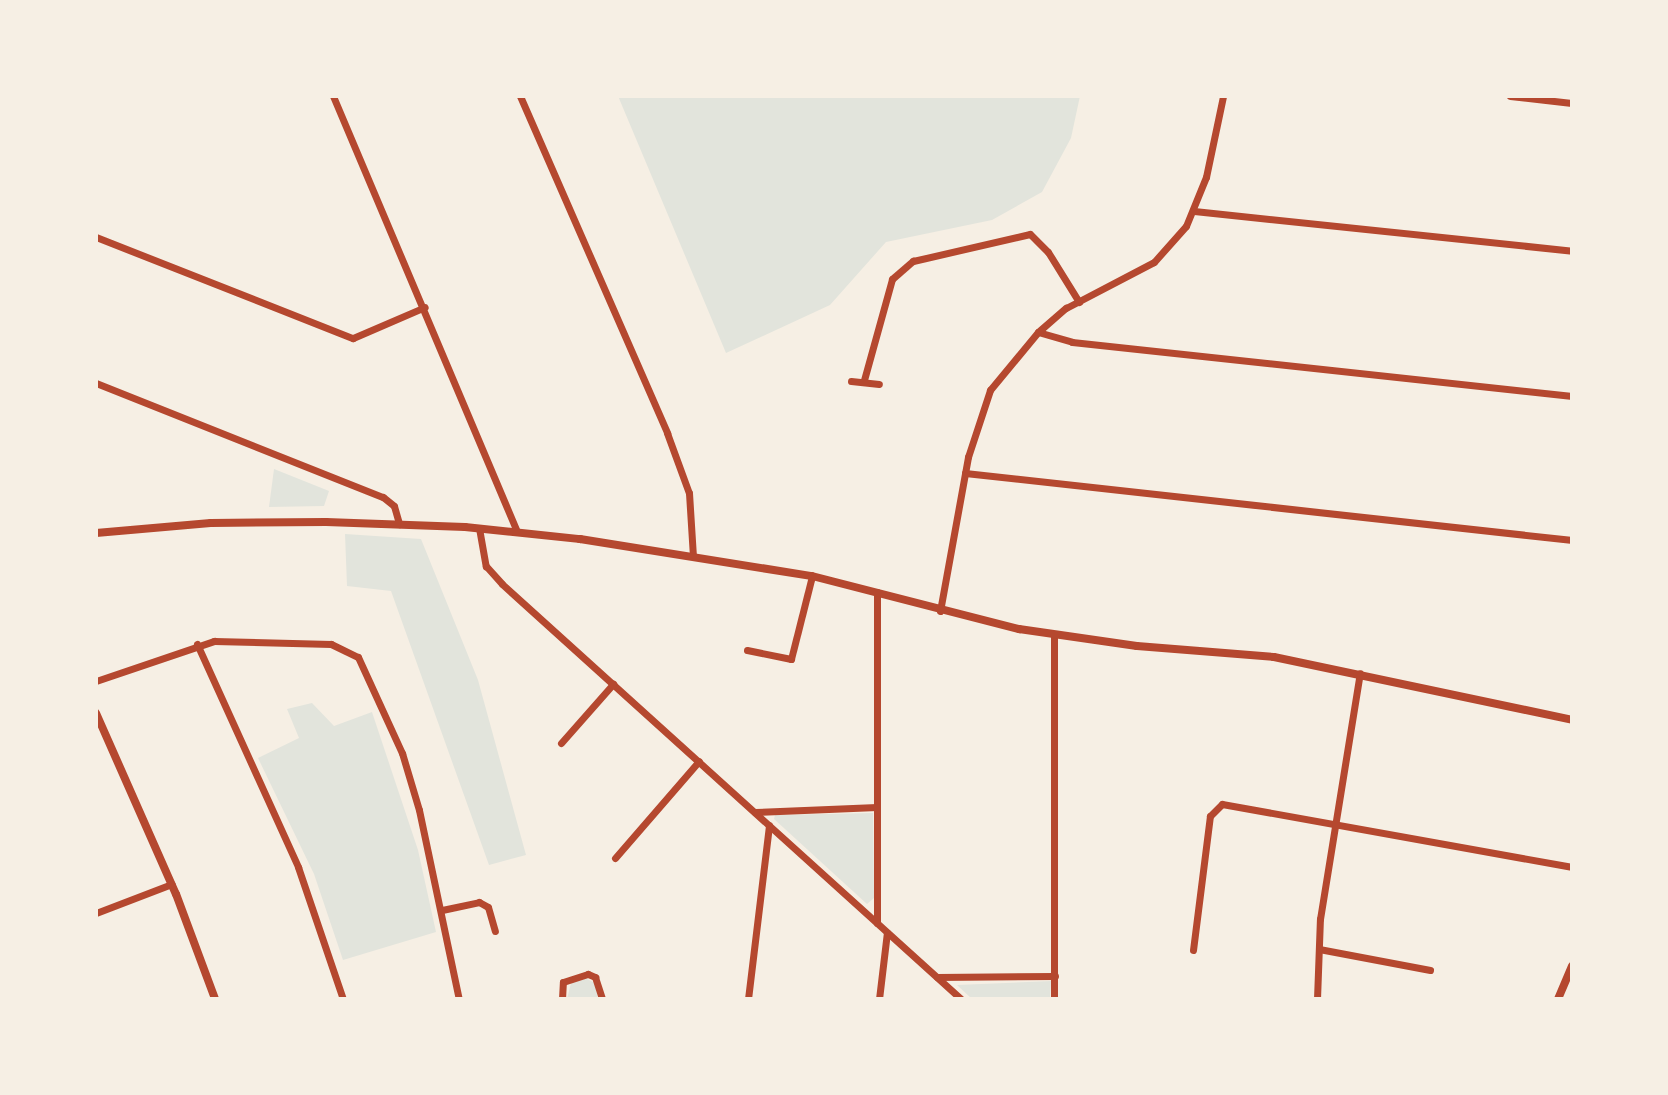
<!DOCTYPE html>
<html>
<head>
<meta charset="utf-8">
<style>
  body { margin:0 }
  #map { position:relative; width:1668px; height:1095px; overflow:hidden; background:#f6efe4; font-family:Lato,sans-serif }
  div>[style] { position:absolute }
  .green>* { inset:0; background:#e2e4dc }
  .minor>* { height:7px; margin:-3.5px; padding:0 3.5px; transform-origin:3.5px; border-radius:3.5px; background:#b5482f }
  .tertiary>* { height:8px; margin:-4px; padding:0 4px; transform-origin:4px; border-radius:4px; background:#b5482f }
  span { translate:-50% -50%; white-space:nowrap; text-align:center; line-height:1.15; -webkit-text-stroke:6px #f6efe4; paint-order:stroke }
  .frame { position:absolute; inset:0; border:98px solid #f6efe4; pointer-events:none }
</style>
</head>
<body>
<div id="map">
  <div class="green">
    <div style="clip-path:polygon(618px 96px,1080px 96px,1071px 138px,1042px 192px,992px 220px,886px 242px,830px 305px,726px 353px)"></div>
    <div style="clip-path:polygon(274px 469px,329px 491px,324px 506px,269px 507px)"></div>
    <div style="clip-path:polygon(345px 534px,421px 539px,478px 680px,526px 855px,489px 865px,391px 591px,347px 586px)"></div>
    <div style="clip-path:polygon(312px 703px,334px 726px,372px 712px,418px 850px,436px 932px,343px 960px,314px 874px,258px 758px,299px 738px,287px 709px)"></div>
    <div style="clip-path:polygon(873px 813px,874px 898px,867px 904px,774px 819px,775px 815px)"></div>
    <div style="clip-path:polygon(585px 978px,595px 983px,598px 999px,567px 999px,571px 983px)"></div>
    <div style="clip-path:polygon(1051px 981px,1050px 999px,972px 999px,957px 985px)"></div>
  </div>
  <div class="minor">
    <div style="left:333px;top:96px;width:472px;rotate:67.1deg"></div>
    <div style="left:520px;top:96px;width:368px;rotate:66.4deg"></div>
    <div style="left:667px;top:433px;width:64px;rotate:69.9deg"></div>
    <div style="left:689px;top:493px;width:63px;rotate:86.4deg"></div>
    <div style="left:1510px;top:96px;width:62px;rotate:6.4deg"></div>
    <div style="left:1194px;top:211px;width:380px;rotate:6deg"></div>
    <div style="left:96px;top:237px;width:276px;rotate:21.5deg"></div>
    <div style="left:353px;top:338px;width:78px;rotate:-23.3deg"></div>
    <div style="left:1038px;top:332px;width:35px;rotate:16deg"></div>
    <div style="left:1072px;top:342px;width:503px;rotate:6.16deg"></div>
    <div style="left:864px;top:380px;width:105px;rotate:-74.5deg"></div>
    <div style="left:892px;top:279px;width:28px;rotate:-41deg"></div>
    <div style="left:913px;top:261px;width:120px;rotate:-13deg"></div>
    <div style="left:1030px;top:234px;width:25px;rotate:45deg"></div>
    <div style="left:1048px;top:252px;width:59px;rotate:58.2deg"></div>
    <div style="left:851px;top:381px;width:28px;rotate:6deg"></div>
    <div style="left:96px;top:383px;width:309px;rotate:21.7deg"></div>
    <div style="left:383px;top:497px;width:14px;rotate:39deg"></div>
    <div style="left:394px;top:506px;width:19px;rotate:74deg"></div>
    <div style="left:965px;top:473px;width:611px;rotate:6.3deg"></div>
    <div style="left:479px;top:528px;width:39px;rotate:80deg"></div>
    <div style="left:486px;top:566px;width:24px;rotate:48deg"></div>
    <div style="left:502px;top:584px;width:619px;rotate:42.12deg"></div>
    <div style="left:940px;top:611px;width:157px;rotate:-79.7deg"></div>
    <div style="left:968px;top:457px;width:71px;rotate:-71.8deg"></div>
    <div style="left:990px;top:390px;width:75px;rotate:-50.4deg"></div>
    <div style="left:1038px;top:332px;width:37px;rotate:-41deg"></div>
    <div style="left:1066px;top:308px;width:99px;rotate:-27.6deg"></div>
    <div style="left:1154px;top:262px;width:48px;rotate:-48.4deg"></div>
    <div style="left:1186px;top:226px;width:53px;rotate:-67.8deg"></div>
    <div style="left:1206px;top:177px;width:83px;rotate:-78.1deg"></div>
    <div style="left:1054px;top:635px;width:364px;rotate:90deg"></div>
    <div style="left:197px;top:644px;width:245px;rotate:65.6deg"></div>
    <div style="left:298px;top:867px;width:139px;rotate:71.2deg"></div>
    <div style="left:747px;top:650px;width:45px;rotate:11.6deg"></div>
    <div style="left:791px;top:659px;width:86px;rotate:-75.8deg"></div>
    <div style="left:96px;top:681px;width:125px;rotate:-18.7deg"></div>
    <div style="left:214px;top:641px;width:117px;rotate:1.5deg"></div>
    <div style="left:331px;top:644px;width:30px;rotate:26deg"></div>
    <div style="left:358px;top:657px;width:106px;rotate:65.4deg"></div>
    <div style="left:402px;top:753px;width:59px;rotate:73.4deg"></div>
    <div style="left:419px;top:810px;width:193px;rotate:78.1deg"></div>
    <div style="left:561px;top:743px;width:79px;rotate:-48.6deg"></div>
    <div style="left:755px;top:812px;width:122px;rotate:-2.3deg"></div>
    <div style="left:615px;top:858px;width:128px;rotate:-49.1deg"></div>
    <div style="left:442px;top:910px;width:38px;rotate:-12deg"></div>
    <div style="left:479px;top:902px;width:10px;rotate:29deg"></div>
    <div style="left:488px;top:907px;width:25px;rotate:74deg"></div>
    <div style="left:96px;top:913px;width:81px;rotate:-20.9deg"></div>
    <div style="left:877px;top:923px;width:331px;rotate:-90deg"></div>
    <div style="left:1319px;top:949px;width:113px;rotate:10.7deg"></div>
    <div style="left:1193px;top:950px;width:135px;rotate:-82.8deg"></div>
    <div style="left:1210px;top:816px;width:17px;rotate:-45deg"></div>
    <div style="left:1222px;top:804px;width:356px;rotate:10.2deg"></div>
    <div style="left:937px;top:977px;width:118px;rotate:-0.5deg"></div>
    <div style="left:562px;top:999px;width:17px;rotate:-87deg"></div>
    <div style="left:563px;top:982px;width:26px;rotate:-18deg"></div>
    <div style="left:588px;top:974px;width:8px;rotate:23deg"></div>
    <div style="left:595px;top:977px;width:23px;rotate:72deg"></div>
    <div style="left:748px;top:999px;width:175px;rotate:-83.1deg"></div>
    <div style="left:879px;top:999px;width:67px;rotate:-83.2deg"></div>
    <div style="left:1317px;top:999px;width:80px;rotate:-87.9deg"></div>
    <div style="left:1320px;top:919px;width:249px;rotate:-80.8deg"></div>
  </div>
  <div class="tertiary">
    <div style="left:96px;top:533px;width:115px;rotate:-5deg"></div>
    <div style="left:211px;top:523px;width:115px;rotate:-0.5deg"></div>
    <div style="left:326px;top:522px;width:139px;rotate:2.1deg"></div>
    <div style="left:465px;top:527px;width:116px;rotate:6deg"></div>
    <div style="left:580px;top:539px;width:235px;rotate:9.1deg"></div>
    <div style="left:812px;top:576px;width:214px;rotate:14.4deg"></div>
    <div style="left:1019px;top:629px;width:119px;rotate:8.2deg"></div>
    <div style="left:1137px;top:646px;width:137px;rotate:4.6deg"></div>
    <div style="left:1274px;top:657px;width:305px;rotate:11.9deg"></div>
    <div style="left:96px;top:713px;width:198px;rotate:66.2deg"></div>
    <div style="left:176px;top:894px;width:112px;rotate:69.6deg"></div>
    <div style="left:1558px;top:999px;width:36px;rotate:-67deg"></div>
  </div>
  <div class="frame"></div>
</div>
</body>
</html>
